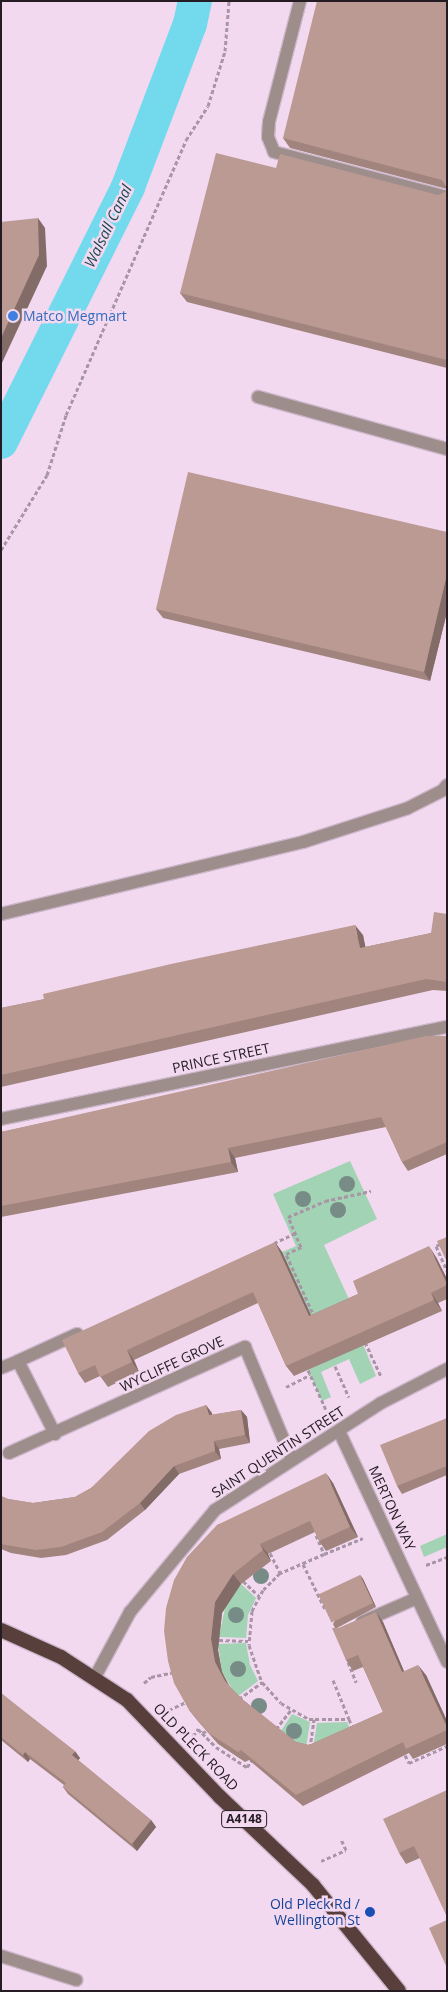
<!DOCTYPE html>
<html>
<head>
<meta charset="utf-8">
<style>
  body { margin:0 }
  #map { position:relative; width:448px; height:1992px; overflow:hidden; background:#f2d9f0; font-family:"Open Sans",sans-serif }
  div>[style] { position:absolute }
  .green>* { inset:0; background:#a1d3b4 }
  .canal>* { height:34px; margin:-17px; padding:0 17px; transform-origin:17px; border-radius:17px; background:#73d9ed }
  .path>* { height:3px; margin-top:-1.5px; transform-origin:0; background:repeating-linear-gradient(90deg,#a895a6 0 4px,transparent 0 6.5px) }
  .roads { filter:drop-shadow(1px 0 #cdb7cb) drop-shadow(-1px 0 #cdb7cb) drop-shadow(0 1px #cdb7cb) drop-shadow(0 -1px #cdb7cb) }
  .service>* { height:12px; margin:-6px; padding:0 6px; transform-origin:6px; border-radius:6px; background:#9d8e8c }
  .minor>* { height:12px; margin:-6px; padding:0 6px; transform-origin:6px; border-radius:6px; background:#9d8e8c }
  .trunk>* { height:14px; margin:-7px; padding:0 7px; transform-origin:7px; border-radius:7px; background:#583f3c }
  .trees>* { width:16px; height:16px; margin:-8px; border-radius:50%; background:#778c86 }
  .wall>* { inset:0; background:#a1847e }
  .shaded-wall>* { inset:0; background:#836c67 }
  .building>* { inset:0; background:#bb9a93; transform-origin:0 0 }
  .dots>* { width:14px; height:14px; translate:-50% -50%; box-sizing:border-box; border:2px solid #f2d9f0; border-radius:50% }
  span { translate:-50% -50%; white-space:nowrap; text-align:center; line-height:1.15; -webkit-text-stroke:5px #f2d9f0; paint-order:stroke }
  .shield-label span { padding:1px 4px; background:#f2d9f0; border:1px solid; border-radius:4px; -webkit-text-stroke-width:0 }
  .shield-label { font-size:12px; color:#241b23; font-weight:700 }
  .shop-label { font-size:14px; color:#366cbe }
  .left { translate:0 -50%; text-align:left }
  .street-label { font-size:14px; color:#241b23 }
  .transit-label { font-size:14px; color:#164399 }
  .right { translate:-100% -50%; text-align:right }
  .water-label { font-size:15px; color:#1c4a53; font-style:italic }
  .frame { position:absolute; inset:0; border:2px solid #241b23; pointer-events:none }
</style>
</head>
<body>
<div id="map">
  <div class="green">
    <div style="clip-path:polygon(350px 1161px,377px 1219px,324px 1245px,354px 1310px,316px 1326px,282px 1252px,296px 1246px,273px 1194px)"></div>
    <div style="clip-path:polygon(363px 1344px,376px 1376px,360px 1384px,349px 1359px,321px 1372px,331px 1397px,322px 1401px,308px 1370px)"></div>
    <div style="clip-path:polygon(447px 1534px,447px 1547px,424px 1557px,420px 1546px)"></div>
    <div style="clip-path:polygon(241px 1584px,256px 1598px,248px 1615px,246px 1638px,219px 1637px,226px 1603px)"></div>
    <div style="clip-path:polygon(246px 1643px,250px 1665px,258px 1681px,237px 1697px,222px 1672px,218px 1644px)"></div>
    <div style="clip-path:polygon(292px 1714px,310px 1722px,305px 1754px,279px 1734px)"></div>
    <div style="clip-path:polygon(347px 1722px,354px 1738px,312px 1755px,317px 1723px)"></div>
  </div>
  <div class="canal">
    <div style="left:1px;top:442px;width:285px;rotate:-63.5deg"></div>
    <div style="left:128px;top:187px;width:174px;rotate:-69.2deg"></div>
    <div style="left:190px;top:24px;width:24px;rotate:-78deg"></div>
  </div>
  <div class="path">
    <div style="left:1px;top:550px;width:88px;rotate:-58.5deg"></div>
    <div style="left:47px;top:475px;width:63px;rotate:-72.4deg"></div>
    <div style="left:66px;top:415px;width:300px;rotate:-66.4deg"></div>
    <div style="left:186px;top:140px;width:40px;rotate:-57.1deg"></div>
    <div style="left:208px;top:106px;width:58px;rotate:-72.8deg"></div>
    <div style="left:225px;top:51px;width:50px;rotate:-85.4deg"></div>
    <div style="left:274px;top:1243px;width:23px;rotate:-25deg"></div>
    <div style="left:440px;top:1244px;width:4px;rotate:153deg"></div>
    <div style="left:436px;top:1246px;width:27px;rotate:66deg"></div>
    <div style="left:315px;top:1318px;width:70px;rotate:-114.4deg"></div>
    <div style="left:286px;top:1254px;width:17px;rotate:-25deg"></div>
    <div style="left:301px;top:1247px;width:33px;rotate:-113deg"></div>
    <div style="left:288px;top:1217px;width:40px;rotate:-23.4deg"></div>
    <div style="left:325px;top:1201px;width:47px;rotate:-12.3deg"></div>
    <div style="left:365px;top:1342px;width:38px;rotate:65deg"></div>
    <div style="left:335px;top:1366px;width:34px;rotate:66deg"></div>
    <div style="left:308px;top:1370px;width:46px;rotate:65.7deg"></div>
    <div style="left:286px;top:1387px;width:27px;rotate:-27deg"></div>
    <div style="left:316px;top:1535px;width:21px;rotate:67deg"></div>
    <div style="left:324px;top:1554px;width:42px;rotate:-22.3deg"></div>
    <div style="left:270px;top:1553px;width:22px;rotate:63deg"></div>
    <div style="left:324px;top:1554px;width:48px;rotate:156.6deg"></div>
    <div style="left:280px;top:1573px;width:24px;rotate:135deg"></div>
    <div style="left:263px;top:1590px;width:24px;rotate:118deg"></div>
    <div style="left:252px;top:1611px;width:34px;rotate:95deg"></div>
    <div style="left:249px;top:1645px;width:39px;rotate:71deg"></div>
    <div style="left:262px;top:1682px;width:28px;rotate:48deg"></div>
    <div style="left:281px;top:1703px;width:32px;rotate:30deg"></div>
    <div style="left:309px;top:1719px;width:40px"></div>
    <div style="left:349px;top:1719px;width:11px;rotate:68deg"></div>
    <div style="left:303px;top:1564px;width:50px;rotate:63.9deg"></div>
    <div style="left:426px;top:1565px;width:22px;rotate:-21deg"></div>
    <div style="left:243px;top:1581px;width:22px;rotate:43deg"></div>
    <div style="left:219px;top:1640px;width:29px;rotate:2deg"></div>
    <div style="left:348px;top:1662px;width:22px;rotate:68deg"></div>
    <div style="left:333px;top:1680px;width:42px;rotate:67.7deg"></div>
    <div style="left:144px;top:1683px;width:9px;rotate:-41deg"></div>
    <div style="left:151px;top:1677px;width:25px;rotate:-12deg"></div>
    <div style="left:239px;top:1699px;width:29px;rotate:-36deg"></div>
    <div style="left:169px;top:1710px;width:19px;rotate:-25deg"></div>
    <div style="left:276px;top:1729px;width:24px;rotate:-52deg"></div>
    <div style="left:206px;top:1731px;width:4px;rotate:153deg"></div>
    <div style="left:202px;top:1733px;width:20px;rotate:45deg"></div>
    <div style="left:216px;top:1747px;width:37px;rotate:33deg"></div>
    <div style="left:247px;top:1767px;width:9px;rotate:-54deg"></div>
    <div style="left:193px;top:1736px;width:9px;rotate:-54deg"></div>
    <div style="left:198px;top:1729px;width:6px;rotate:45deg"></div>
    <div style="left:310px;top:1748px;width:29px;rotate:-82deg"></div>
    <div style="left:405px;top:1755px;width:9px;rotate:63deg"></div>
    <div style="left:409px;top:1763px;width:42px;rotate:-24.1deg"></div>
    <div style="left:321px;top:1861px;width:27px;rotate:-24deg"></div>
    <div style="left:346px;top:1850px;width:12px;rotate:-114deg"></div>
  </div>
  <div class="roads">
    <div class="service">
      <div style="left:300px;top:1px;width:125px;rotate:104.4deg"></div>
      <div style="left:269px;top:122px;width:15px;rotate:94deg"></div>
      <div style="left:268px;top:137px;width:16px;rotate:68deg"></div>
      <div style="left:274px;top:152px;width:179px;rotate:14.6deg"></div>
      <div style="left:258px;top:397px;width:196px;rotate:15.4deg"></div>
      <div style="left:1px;top:914px;width:310px;rotate:-13.4deg"></div>
      <div style="left:303px;top:842px;width:110px;rotate:-17.9deg"></div>
      <div style="left:408px;top:808px;width:39px;rotate:-27deg"></div>
      <div style="left:443px;top:790px;width:6px;rotate:-51deg"></div>
    </div>
    <div class="minor">
      <div style="left:1px;top:1119px;width:455px;rotate:-11.7deg"></div>
      <div style="left:18px;top:1361px;width:65px;rotate:-24.6deg"></div>
      <div style="left:1px;top:1368px;width:18px;rotate:-22deg"></div>
      <div style="left:18px;top:1361px;width:82px;rotate:63.1deg"></div>
      <div style="left:339px;top:1431px;width:255px;rotate:64.9deg"></div>
      <div style="left:9px;top:1453px;width:259px;rotate:-24.2deg"></div>
      <div style="left:245px;top:1347px;width:122px;rotate:67.4deg"></div>
      <div style="left:362px;top:1622px;width:60px;rotate:-23.6deg"></div>
      <div style="left:95px;top:1677px;width:74px;rotate:-61.7deg"></div>
      <div style="left:130px;top:1612px;width:133px;rotate:-50.2deg"></div>
      <div style="left:215px;top:1510px;width:197px;rotate:-32.8deg"></div>
      <div style="left:381px;top:1403px;width:74px;rotate:-27.3deg"></div>
      <div style="left:1px;top:1956px;width:79px;rotate:17.7deg"></div>
    </div>
    <div class="trunk">
      <div style="left:1px;top:1630px;width:66px;rotate:24.2deg"></div>
      <div style="left:61px;top:1657px;width:79px;rotate:33.1deg"></div>
      <div style="left:127px;top:1700px;width:134px;rotate:46.2deg"></div>
      <div style="left:220px;top:1797px;width:128px;rotate:43.4deg"></div>
      <div style="left:313px;top:1885px;width:136px;rotate:50.9deg"></div>
    </div>
  </div>
  <div class="trees">
    <div style="left:347px;top:1184px"></div>
    <div style="left:303px;top:1199px"></div>
    <div style="left:338px;top:1210px"></div>
    <div style="left:261px;top:1576px"></div>
    <div style="left:236px;top:1615px"></div>
    <div style="left:238px;top:1669px"></div>
    <div style="left:259px;top:1706px"></div>
    <div style="left:294px;top:1731px"></div>
  </div>
  <div class="wall">
    <div style="clip-path:polygon(447px 1px,447px 189px,290px 148px,283px 138px)"></div>
    <div style="clip-path:polygon(276px 168px,438px 195px,447px 191px,447px 368px,187px 302px,180px 293px)"></div>
    <div style="clip-path:polygon(447px 532px,447px 612px,430px 681px,163px 618px,156px 609px)"></div>
    <div style="clip-path:polygon(447px 914px,447px 991px,433px 990px,1px 1087px,1px 1008px,363px 935px,365px 947px,431px 933px)"></div>
    <div style="clip-path:polygon(447px 1036px,447px 1154px,408px 1171px,402px 1162px,386px 1127px,235px 1158px,238px 1172px,1px 1217px,1px 1132px)"></div>
    <div style="clip-path:polygon(275px 1242px,282px 1252px,311px 1315px,358px 1294px,436px 1257px,447px 1279px,447px 1299px,438px 1303px,442px 1311px,294px 1376px,286px 1366px,258px 1303px,134px 1360px,139px 1372px,108px 1387px,100px 1376px,85px 1383px,78px 1373px)"></div>
    <div style="clip-path:polygon(206px 1405px,212px 1415px,241px 1410px,247px 1417px,250px 1443px,219px 1449px,221px 1459px,179px 1474px,145px 1510px,107px 1540px,66px 1555px,41px 1558px,11px 1553px,1px 1549px,1px 1496px,8px 1499px,33px 1503px,75px 1497px,91px 1488px)"></div>
    <div style="clip-path:polygon(447px 1418px,447px 1475px,402px 1494px,397px 1486px)"></div>
    <div style="clip-path:polygon(333px 1483px,358px 1537px,326px 1551px,319px 1541px,315px 1532px,268px 1554px,271px 1561px,241px 1584px,222px 1613px,218px 1650px,222px 1672px,229px 1686px,242px 1699px,296px 1742px,309px 1745px,383px 1712px,363px 1667px,353px 1671px,346px 1660px,335px 1628px,333px 1624px,360px 1575px,363px 1579px,376px 1607px,337px 1628px,339px 1628px,376px 1612px,383px 1622px,404px 1671px,426px 1675px,447px 1721px,447px 1744px,413px 1759px,409px 1753px,303px 1806px,249px 1760px,245px 1762px,218px 1744px,197px 1720px,189px 1710px,217px 1525px)"></div>
    <div style="clip-path:polygon(1px 1693px,80px 1758px,78px 1760px,151px 1820px,156px 1827px,137px 1851px,68px 1794px,63px 1787px,64px 1785px,30px 1759px,28px 1762px,1px 1740px)"></div>
    <div style="clip-path:polygon(447px 1790px,420px 1858px,406px 1864px,399px 1853px)"></div>
  </div>
  <div class="shaded-wall">
    <div style="clip-path:polygon(38px 218px,45px 228px,47px 266px,1px 365px,1px 338px)"></div>
    <div style="clip-path:polygon(447px 574px,447px 612px,430px 681px,424px 672px)"></div>
    <div style="clip-path:polygon(355px 925px,363px 935px,368px 959px,360px 948px)"></div>
    <div style="clip-path:polygon(228px 1148px,235px 1158px,238px 1172px,231px 1162px)"></div>
    <div style="clip-path:polygon(275px 1242px,282px 1252px,316px 1326px,309px 1316px)"></div>
    <div style="clip-path:polygon(429px 1246px,436px 1257px,447px 1279px,447px 1284px)"></div>
    <div style="clip-path:polygon(431px 1293px,438px 1303px,442px 1311px,434px 1300px)"></div>
    <div style="clip-path:polygon(127px 1350px,134px 1360px,139px 1372px,132px 1362px)"></div>
    <div style="clip-path:polygon(206px 1405px,212px 1413px,214px 1423px,209px 1415px)"></div>
    <div style="clip-path:polygon(241px 1410px,247px 1417px,250px 1443px,245px 1435px)"></div>
    <div style="clip-path:polygon(214px 1441px,219px 1449px,221px 1459px,215px 1451px)"></div>
    <div style="clip-path:polygon(174px 1466px,179px 1474px,145px 1510px,140px 1503px)"></div>
    <div style="clip-path:polygon(326px 1473px,333px 1483px,358px 1537px,350px 1527px)"></div>
    <div style="clip-path:polygon(260px 1544px,268px 1554px,271px 1561px,263px 1550px)"></div>
    <div style="clip-path:polygon(233px 1574px,241px 1584px,222px 1613px,218px 1650px,222px 1672px,232px 1691px,225px 1681px,215px 1662px,211px 1639px,215px 1602px)"></div>
    <div style="clip-path:polygon(360px 1575px,363px 1579px,376px 1607px,373px 1603px)"></div>
    <div style="clip-path:polygon(376px 1612px,383px 1622px,409px 1683px,402px 1672px)"></div>
    <div style="clip-path:polygon(418px 1665px,426px 1675px,447px 1721px,447px 1727px)"></div>
    <div style="clip-path:polygon(75px 1751px,80px 1758px,77px 1762px,72px 1755px)"></div>
    <div style="clip-path:polygon(25px 1752px,30px 1759px,28px 1762px,23px 1755px)"></div>
    <div style="clip-path:polygon(151px 1820px,156px 1827px,137px 1851px,132px 1844px)"></div>
  </div>
  <div class="building">
    <div style="clip-path:polygon(317px 1px,447px 1px,447px 188px,442px 180px,283px 138px)"></div>
    <div style="clip-path:polygon(216px 153px,276px 168px,280px 154px,438px 195px,447px 191px,447px 360px,180px 293px)"></div>
    <div style="clip-path:polygon(38px 218px,39px 255px,1px 338px,1px 222px)"></div>
    <div style="clip-path:polygon(188px 472px,447px 532px,447px 574px,424px 672px,156px 609px)"></div>
    <div style="clip-path:polygon(434px 912px,447px 914px,447px 982px,426px 979px,1px 1075px,1px 1008px,44px 999px,43px 994px,171px 964px,355px 925px,360px 948px,431px 933px)"></div>
    <div style="clip-path:polygon(426px 1036px,447px 1036px,447px 1104px,446px 1104px,447px 1107px,447px 1142px,402px 1162px,381px 1117px,228px 1148px,231px 1162px,1px 1206px,1px 1132px)"></div>
    <div style="clip-path:polygon(447px 1237px,447px 1262px,437px 1241px)"></div>
    <div style="clip-path:polygon(275px 1242px,309px 1316px,358px 1294px,353px 1281px,429px 1246px,447px 1284px,447px 1285px,431px 1293px,434px 1300px,286px 1366px,253px 1292px,127px 1350px,132px 1362px,100px 1377px,95px 1365px,78px 1373px,62px 1340px)"></div>
    <div style="clip-path:polygon(206px 1405px,209px 1415px,241px 1410px,245px 1435px,214px 1441px,215px 1451px,174px 1466px,140px 1503px,102px 1532px,61px 1547px,36px 1550px,6px 1545px,1px 1544px,1px 1496px,8px 1499px,33px 1503px,75px 1497px,91px 1488px,149px 1431px,176px 1415px)"></div>
    <div style="clip-path:polygon(447px 1418px,447px 1466px,397px 1486px,380px 1445px)"></div>
    <div style="clip-path:polygon(326px 1473px,350px 1527px,319px 1541px,310px 1521px,260px 1544px,263px 1550px,233px 1574px,215px 1602px,211px 1639px,215px 1662px,225px 1681px,242px 1699px,296px 1742px,309px 1745px,383px 1712px,358px 1655px,346px 1660px,332px 1628px,339px 1628px,376px 1612px,402px 1672px,418px 1665px,447px 1727px,447px 1730px,406px 1749px,403px 1742px,296px 1795px,241px 1750px,238px 1752px,210px 1734px,189px 1710px,174px 1683px,168px 1661px,164px 1631px,166px 1608px,174px 1580px,187px 1557px,217px 1525px)"></div>
    <div style="left:360px;top:1575px;width:31px;height:46px;rotate:65deg"></div>
    <div style="clip-path:polygon(1px 1693px,75px 1751px,72px 1755px,151px 1820px,132px 1844px,63px 1787px,66px 1783px,25px 1752px,23px 1755px,1px 1737px)"></div>
    <div style="clip-path:polygon(447px 1790px,447px 1917px,414px 1846px,399px 1853px,383px 1819px)"></div>
    <div style="clip-path:polygon(447px 1920px,447px 1968px,429px 1928px)"></div>
  </div>
  <div class="dots">
    <div style="left:13px;top:316px;background:#3f7fe0"></div>
    <div style="left:370px;top:1912px;background:#1a4fb4"></div>
  </div>
  <div class="shield-label">
    <span style="left:244px;top:1819px">A4148</span>
  </div>
  <div class="shop-label">
    <span class="left" style="left:23px;top:316px">Matco Megmart</span>
  </div>
  <div class="street-label">
    <span style="left:221px;top:1058px;rotate:-12deg">PRINCE STREET</span>
    <span style="left:172px;top:1364px;rotate:-25deg">WYCLIFFE GROVE</span>
    <span style="left:278px;top:1452px;rotate:-33deg">SAINT QUENTIN STREET</span>
    <span style="left:392px;top:1508px;rotate:65deg">MERTON WAY</span>
    <span style="left:196px;top:1747px;rotate:46deg">OLD PLECK ROAD</span>
  </div>
  <div class="transit-label">
    <span class="right" style="left:360px;top:1912px">Old Pleck Rd /<br>Wellington St</span>
  </div>
  <div class="water-label">
    <span style="left:108px;top:226px;rotate:-64deg">Walsall Canal</span>
  </div>
  <div class="frame"></div>
</div>
</body>
</html>
